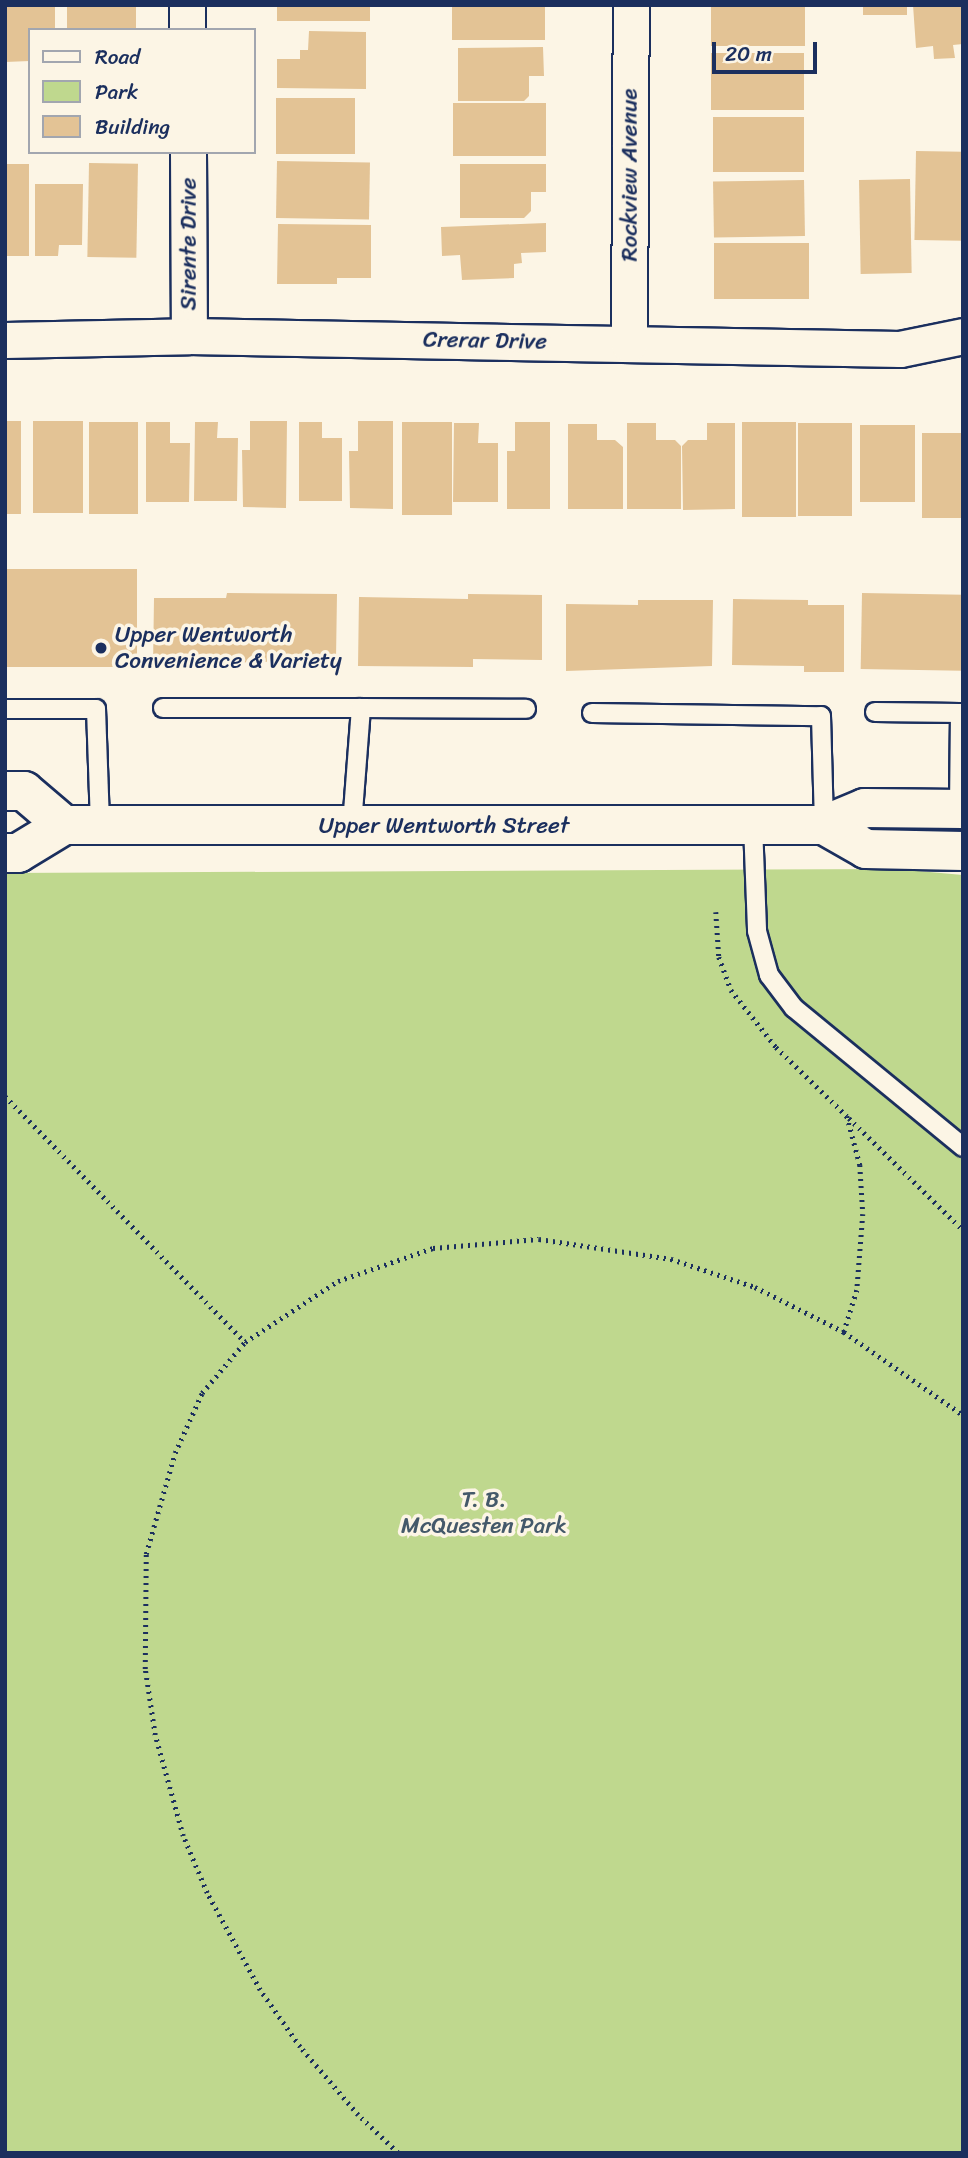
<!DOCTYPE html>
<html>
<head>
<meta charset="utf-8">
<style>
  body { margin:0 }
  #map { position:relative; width:968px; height:2158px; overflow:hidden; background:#fcf5e5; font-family:Sriracha,sans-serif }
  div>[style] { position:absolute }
  .green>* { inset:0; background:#bfd88e }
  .building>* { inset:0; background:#e3c395; transform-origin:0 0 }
  .path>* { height:4.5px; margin-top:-2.25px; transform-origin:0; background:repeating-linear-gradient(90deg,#1b2f5e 0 2px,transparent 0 7px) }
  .roads { filter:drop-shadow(2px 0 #1b2f5e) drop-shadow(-2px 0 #1b2f5e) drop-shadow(0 2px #1b2f5e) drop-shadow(0 -2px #1b2f5e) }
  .service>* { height:18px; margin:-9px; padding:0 9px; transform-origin:9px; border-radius:9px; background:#fcf5e5 }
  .minor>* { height:35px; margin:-17.5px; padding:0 17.5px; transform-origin:17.5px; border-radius:17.5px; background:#fcf5e5 }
  .secondary>* { height:38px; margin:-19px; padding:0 19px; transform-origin:19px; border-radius:19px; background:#fcf5e5 }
  .dots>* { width:19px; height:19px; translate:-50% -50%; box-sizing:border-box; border:4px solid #fcf5e5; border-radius:50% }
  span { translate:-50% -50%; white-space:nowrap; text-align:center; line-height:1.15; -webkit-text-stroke:7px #fcf5e5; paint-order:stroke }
  .street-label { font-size:23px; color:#1b2f5e }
  .poi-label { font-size:23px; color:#1b2f5e }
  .left { translate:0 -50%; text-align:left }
  .park-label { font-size:23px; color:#44596a }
  .frame { position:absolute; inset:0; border:7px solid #1b2f5e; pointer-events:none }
  .legend { position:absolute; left:28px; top:28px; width:228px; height:126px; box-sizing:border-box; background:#fcf5e5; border:2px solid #a2a6af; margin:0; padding:9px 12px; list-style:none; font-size:21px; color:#1b2f5e }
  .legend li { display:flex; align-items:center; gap:14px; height:35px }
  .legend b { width:35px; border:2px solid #a2a6af }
  .scale { position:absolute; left:712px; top:42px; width:105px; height:32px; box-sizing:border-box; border:4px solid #1b2f5e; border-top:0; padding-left:9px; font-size:21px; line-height:24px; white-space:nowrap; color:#1b2f5e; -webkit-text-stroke:5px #fcf5e5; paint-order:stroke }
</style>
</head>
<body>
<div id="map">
  <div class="green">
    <div style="clip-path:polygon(896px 869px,963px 875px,963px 2153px,5px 2153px,5px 873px)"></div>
  </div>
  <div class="building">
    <div style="clip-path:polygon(5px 5px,55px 5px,55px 30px,30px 30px,30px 61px,5px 62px)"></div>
    <div style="left:67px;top:5px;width:69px;height:25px"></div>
    <div style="left:277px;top:5px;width:93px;height:16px"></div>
    <div style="left:452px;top:5px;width:93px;height:35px"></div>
    <div style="left:711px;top:5px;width:94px;height:41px"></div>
    <div style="left:863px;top:5px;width:44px;height:10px"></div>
    <div style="clip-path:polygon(913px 5px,963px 5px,963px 44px,953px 45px,955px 58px,934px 59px,933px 46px,916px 48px)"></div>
    <div style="clip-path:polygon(309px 31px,366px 32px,366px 89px,277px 88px,277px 59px,300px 59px,300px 50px,308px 50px)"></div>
    <div style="clip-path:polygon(543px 47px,544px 76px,529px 76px,529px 96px,524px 101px,458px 101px,458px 48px)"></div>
    <div style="left:804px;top:53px;width:57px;height:93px;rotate:90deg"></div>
    <div style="left:276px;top:98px;width:79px;height:56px"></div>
    <div style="left:546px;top:103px;width:53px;height:93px;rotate:90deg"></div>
    <div style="left:804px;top:117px;width:55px;height:91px;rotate:90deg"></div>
    <div style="left:916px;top:151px;width:47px;height:89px;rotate:1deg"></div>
    <div style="left:277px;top:161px;width:93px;height:57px;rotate:1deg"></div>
    <div style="left:89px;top:163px;width:49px;height:94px;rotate:1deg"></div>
    <div style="left:5px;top:164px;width:24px;height:92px"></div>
    <div style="clip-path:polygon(460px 164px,546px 164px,546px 192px,531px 192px,531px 211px,524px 218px,460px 218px)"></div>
    <div style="left:910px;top:179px;width:94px;height:51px;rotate:89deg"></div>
    <div style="left:804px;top:180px;width:56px;height:91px;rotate:89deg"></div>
    <div style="clip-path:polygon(35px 184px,83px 184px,82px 245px,59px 245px,58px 256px,35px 256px)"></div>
    <div style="clip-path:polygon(546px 223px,546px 252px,521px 253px,522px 263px,514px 264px,514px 278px,462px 280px,460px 255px,442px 256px,441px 227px)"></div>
    <div style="clip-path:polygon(278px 224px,371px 225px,371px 278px,337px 278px,337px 284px,277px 284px)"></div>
    <div style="left:714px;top:243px;width:95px;height:56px"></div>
    <div style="left:5px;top:421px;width:16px;height:93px"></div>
    <div style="left:33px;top:421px;width:50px;height:92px"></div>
    <div style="clip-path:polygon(250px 421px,287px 421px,286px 508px,243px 507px,242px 450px,250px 450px)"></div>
    <div style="clip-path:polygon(358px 421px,393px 421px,393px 509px,350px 508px,349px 451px,358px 451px)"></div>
    <div style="left:89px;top:422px;width:49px;height:92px"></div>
    <div style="clip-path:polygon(146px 422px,170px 422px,170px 443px,190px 443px,189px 502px,146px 502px)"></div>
    <div style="clip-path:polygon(195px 422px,218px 422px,217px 438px,238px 438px,237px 501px,194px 501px)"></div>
    <div style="clip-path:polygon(299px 422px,322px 422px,322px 438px,342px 438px,342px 501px,299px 501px)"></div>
    <div style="left:402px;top:422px;width:50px;height:93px"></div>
    <div style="clip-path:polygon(515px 422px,550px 422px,550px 509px,507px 509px,507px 451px,515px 451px)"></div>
    <div style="left:796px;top:422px;width:95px;height:54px;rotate:90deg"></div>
    <div style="clip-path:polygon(454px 423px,479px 423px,478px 443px,498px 443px,498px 502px,453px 502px)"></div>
    <div style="clip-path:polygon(627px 423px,656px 423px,656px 440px,675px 440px,681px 446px,681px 509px,627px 509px)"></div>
    <div style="clip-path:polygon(707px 423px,735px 423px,735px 509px,683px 510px,682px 446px,688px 440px,707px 440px)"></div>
    <div style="left:798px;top:423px;width:54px;height:93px"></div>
    <div style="clip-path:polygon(568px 424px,597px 424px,597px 440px,615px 440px,623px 447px,623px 509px,568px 509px)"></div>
    <div style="left:860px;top:425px;width:55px;height:77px"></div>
    <div style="left:922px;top:433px;width:41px;height:85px"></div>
    <div style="left:5px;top:569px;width:132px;height:98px"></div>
    <div style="clip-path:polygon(227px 593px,337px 594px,336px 659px,153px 666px,154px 598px,226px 598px)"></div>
    <div style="left:862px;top:593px;width:101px;height:76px;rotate:1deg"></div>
    <div style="clip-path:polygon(468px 594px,542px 595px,542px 660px,473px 659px,473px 667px,358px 666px,359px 597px,468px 599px)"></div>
    <div style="clip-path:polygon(733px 599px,808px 600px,808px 605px,844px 605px,844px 672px,804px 672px,804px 666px,732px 665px)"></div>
    <div style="clip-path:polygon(638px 600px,713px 600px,712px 666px,566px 671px,566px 604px,638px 605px)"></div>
  </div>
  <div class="path">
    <div style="left:716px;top:912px;width:45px;rotate:86.2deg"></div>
    <div style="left:719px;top:957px;width:35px;rotate:70deg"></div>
    <div style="left:731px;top:990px;width:73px;rotate:51.7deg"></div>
    <div style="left:776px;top:1047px;width:99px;rotate:44.2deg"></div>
    <div style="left:847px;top:1116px;width:51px;rotate:75.1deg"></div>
    <div style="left:860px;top:1165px;width:49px;rotate:86.5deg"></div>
    <div style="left:863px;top:1214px;width:76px;rotate:94.5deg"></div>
    <div style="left:857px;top:1290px;width:44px;rotate:107.2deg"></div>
    <div style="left:5px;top:1096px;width:344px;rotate:45.7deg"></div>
    <div style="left:849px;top:1118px;width:160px;rotate:44.5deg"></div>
    <div style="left:398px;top:2153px;width:55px;rotate:-136.5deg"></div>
    <div style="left:358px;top:2115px;width:89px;rotate:-130.5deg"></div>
    <div style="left:300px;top:2047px;width:70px;rotate:-125.1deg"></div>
    <div style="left:260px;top:1990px;width:111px;rotate:-118.7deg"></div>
    <div style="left:207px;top:1893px;width:62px;rotate:-112.8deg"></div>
    <div style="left:183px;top:1836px;width:105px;rotate:-105.5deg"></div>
    <div style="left:155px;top:1735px;width:67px;rotate:-98.6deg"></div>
    <div style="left:145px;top:1669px;width:115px;rotate:-89.5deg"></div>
    <div style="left:146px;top:1554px;width:105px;rotate:-74deg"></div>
    <div style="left:175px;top:1453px;width:66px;rotate:-65.8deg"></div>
    <div style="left:202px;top:1393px;width:67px;rotate:-49.9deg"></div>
    <div style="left:245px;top:1342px;width:111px;rotate:-33.3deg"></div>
    <div style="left:338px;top:1281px;width:101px;rotate:-19.2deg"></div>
    <div style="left:433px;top:1248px;width:106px;rotate:-4.9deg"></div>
    <div style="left:539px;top:1239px;width:134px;rotate:8.6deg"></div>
    <div style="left:671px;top:1259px;width:89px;rotate:18.4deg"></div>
    <div style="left:755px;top:1287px;width:100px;rotate:26.8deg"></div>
    <div style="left:844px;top:1332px;width:145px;rotate:34.9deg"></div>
  </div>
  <div class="roads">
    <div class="service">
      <div style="left:163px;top:708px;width:198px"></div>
      <div style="left:361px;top:708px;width:118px;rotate:94.4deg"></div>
      <div style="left:361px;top:708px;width:165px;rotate:0.3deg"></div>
      <div style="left:5px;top:709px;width:91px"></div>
      <div style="left:96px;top:709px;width:116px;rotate:88deg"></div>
      <div style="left:875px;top:712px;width:85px;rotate:0.7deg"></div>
      <div style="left:960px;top:713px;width:96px;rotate:90.6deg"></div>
      <div style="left:592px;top:713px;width:229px;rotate:0.8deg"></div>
      <div style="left:821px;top:716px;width:109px;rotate:88.4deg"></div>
      <div style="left:753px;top:825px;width:106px;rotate:87.8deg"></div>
      <div style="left:757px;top:931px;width:46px;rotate:74.7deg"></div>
      <div style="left:769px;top:975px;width:41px;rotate:52.9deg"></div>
      <div style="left:794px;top:1008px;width:219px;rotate:39.4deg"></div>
    </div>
    <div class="minor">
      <div style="left:187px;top:5px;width:25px;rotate:90deg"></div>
      <div style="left:188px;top:152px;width:184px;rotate:89.7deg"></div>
      <div style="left:5px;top:340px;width:184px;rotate:-1.2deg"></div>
      <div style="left:189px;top:336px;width:711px;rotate:1.05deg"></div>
      <div style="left:900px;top:349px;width:64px;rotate:-11.7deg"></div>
      <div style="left:629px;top:344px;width:339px;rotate:-89.7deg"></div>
    </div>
    <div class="secondary">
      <div style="left:5px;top:791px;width:19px"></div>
      <div style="left:24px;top:791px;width:52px;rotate:40.4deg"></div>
      <div style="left:824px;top:825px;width:48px;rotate:29.7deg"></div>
      <div style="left:866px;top:849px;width:97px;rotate:1.2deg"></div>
      <div style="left:5px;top:853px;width:13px"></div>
      <div style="left:18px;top:853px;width:54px;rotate:-31.3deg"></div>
      <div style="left:64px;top:825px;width:760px"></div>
      <div style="left:824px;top:825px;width:44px;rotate:-22.5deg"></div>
      <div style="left:865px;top:808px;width:98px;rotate:0.6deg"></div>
    </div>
  </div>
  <div class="dots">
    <div style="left:101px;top:648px;background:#1b2f5e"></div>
  </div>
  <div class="street-label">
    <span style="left:630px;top:175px;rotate:-90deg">Rockview Avenue</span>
    <span style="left:189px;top:244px;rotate:-90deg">Sirente Drive</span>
    <span style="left:485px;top:341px;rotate:1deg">Crerar Drive</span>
    <span style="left:444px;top:826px">Upper Wentworth Street</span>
  </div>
  <div class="poi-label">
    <span class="left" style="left:115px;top:648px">Upper Wentworth<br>Convenience &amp; Variety</span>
  </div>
  <div class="park-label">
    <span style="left:484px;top:1513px">T. B.<br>McQuesten Park</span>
  </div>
  <div class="frame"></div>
  <ul class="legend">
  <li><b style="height:9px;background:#fcf5e5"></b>Road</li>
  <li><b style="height:19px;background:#bfd88e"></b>Park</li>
  <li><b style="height:19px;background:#e3c395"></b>Building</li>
  </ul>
  <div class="scale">20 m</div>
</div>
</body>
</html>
